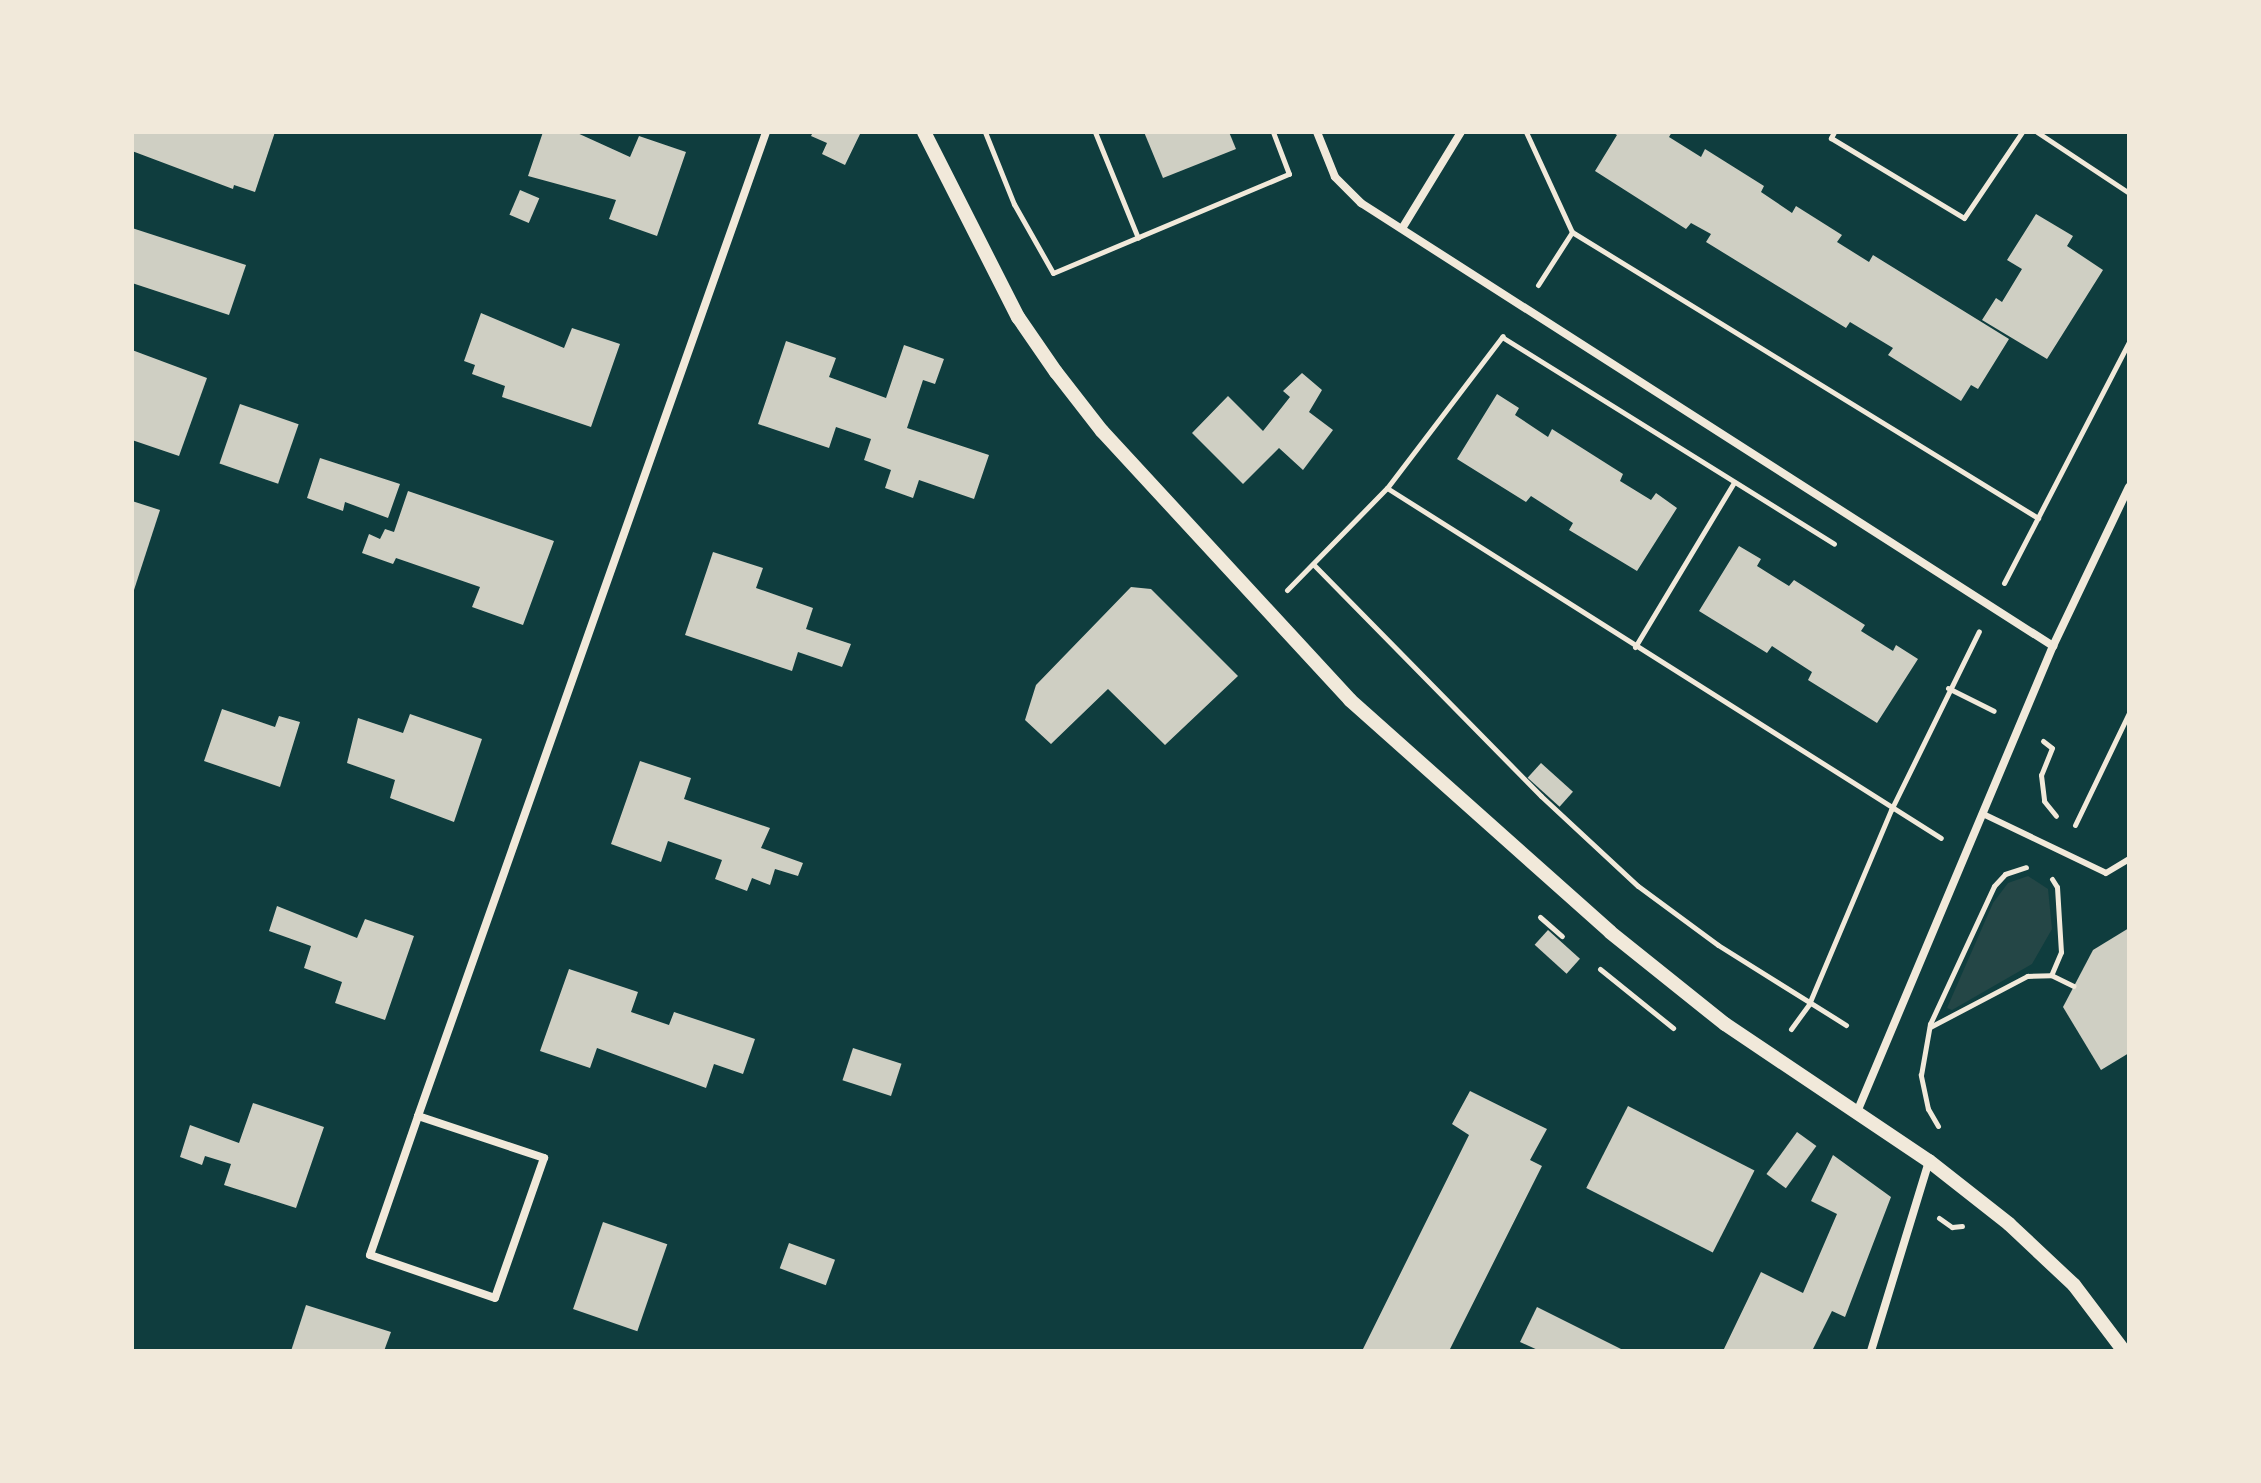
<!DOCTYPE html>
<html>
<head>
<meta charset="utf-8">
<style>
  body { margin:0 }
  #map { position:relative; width:2261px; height:1483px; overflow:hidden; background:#0f3d3e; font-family:"Fira Sans Condensed",sans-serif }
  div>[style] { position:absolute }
  .green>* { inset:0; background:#244646 }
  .building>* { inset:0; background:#cfcfc3; transform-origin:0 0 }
  .path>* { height:5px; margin:-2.5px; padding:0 2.5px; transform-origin:2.5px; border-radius:2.5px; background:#f1e9da }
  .service>* { height:6px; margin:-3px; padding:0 3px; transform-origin:3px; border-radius:3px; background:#f1e9da }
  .minor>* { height:8px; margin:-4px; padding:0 4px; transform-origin:4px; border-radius:4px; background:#f1e9da }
  .tertiary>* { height:14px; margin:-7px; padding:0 7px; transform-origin:7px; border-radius:7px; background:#f1e9da }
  span { translate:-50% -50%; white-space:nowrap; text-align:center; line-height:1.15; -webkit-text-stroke:8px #f1e9da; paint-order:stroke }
  .frame { position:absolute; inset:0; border:134px solid #f1e9da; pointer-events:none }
</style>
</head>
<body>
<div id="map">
  <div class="green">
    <div style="clip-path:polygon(2028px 876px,2048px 889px,2052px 929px,2032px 964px,1952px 1010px,1947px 1008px,1993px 903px,2008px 883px)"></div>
  </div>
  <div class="building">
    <div style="clip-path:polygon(134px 132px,275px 132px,255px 192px,234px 185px,233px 189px,132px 151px)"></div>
    <div style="clip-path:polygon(543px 132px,575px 132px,630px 157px,639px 136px,686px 152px,657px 236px,609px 219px,616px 200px,528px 176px)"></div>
    <div style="clip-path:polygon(813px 132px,861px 132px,845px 165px,822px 154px,827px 143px,811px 136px)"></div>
    <div style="clip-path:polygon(1144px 132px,1229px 132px,1236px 149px,1163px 178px)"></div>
    <div style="clip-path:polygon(1612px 132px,1672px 132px,1669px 137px,1701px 157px,1705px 149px,1764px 186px,1761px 192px,1792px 213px,1796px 206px,1842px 235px,1837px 242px,1869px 262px,1873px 255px,2009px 339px,1978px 389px,1971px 385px,1961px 401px,1888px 355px,1893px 348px,1850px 322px,1846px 328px,1706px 242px,1711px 234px,1691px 223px,1686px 229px,1595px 171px,1617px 135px)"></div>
    <div style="left:520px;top:190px;width:21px;height:27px;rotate:23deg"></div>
    <div style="clip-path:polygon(2036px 214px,2073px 236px,2067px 246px,2103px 270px,2047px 359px,1982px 320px,1996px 298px,2002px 302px,2022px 269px,2007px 260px)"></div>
    <div style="clip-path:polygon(132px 228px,246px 265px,229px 315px,132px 283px)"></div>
    <div style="clip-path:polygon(481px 313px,564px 348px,572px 328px,620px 344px,591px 427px,502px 397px,505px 386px,472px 374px,475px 365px,464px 361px)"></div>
    <div style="clip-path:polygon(786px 341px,836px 358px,829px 377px,886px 398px,904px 345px,944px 359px,935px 384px,923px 380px,907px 428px,989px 455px,974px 499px,919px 480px,913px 498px,885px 488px,891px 470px,864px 460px,871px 439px,836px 427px,829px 448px,758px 424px)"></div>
    <div style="clip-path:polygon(132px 350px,207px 378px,179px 456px,132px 440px)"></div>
    <div style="clip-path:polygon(1302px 373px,1322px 390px,1309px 412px,1333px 430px,1303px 470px,1279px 448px,1243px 484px,1192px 433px,1228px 396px,1263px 431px,1290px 397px,1283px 391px)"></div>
    <div style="clip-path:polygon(1497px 394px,1519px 408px,1515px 415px,1548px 437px,1552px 429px,1623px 474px,1620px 481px,1651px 500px,1656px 493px,1677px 508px,1637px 571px,1569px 530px,1573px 523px,1531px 496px,1526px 502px,1457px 459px)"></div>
    <div style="left:240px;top:404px;width:62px;height:63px;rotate:19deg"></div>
    <div style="clip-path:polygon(320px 458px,400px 484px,388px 518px,345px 502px,343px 511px,307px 498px)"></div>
    <div style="clip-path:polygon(408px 491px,554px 541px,523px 625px,472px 607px,480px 587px,396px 558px,393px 564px,362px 553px,369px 534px,380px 539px,385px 529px,394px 532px)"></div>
    <div style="clip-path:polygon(132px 501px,160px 510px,133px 593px,132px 593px)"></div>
    <div style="clip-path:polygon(1739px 546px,1761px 559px,1757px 566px,1789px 586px,1794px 580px,1865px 625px,1861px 631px,1893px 651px,1896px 645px,1918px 659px,1877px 723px,1808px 680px,1812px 672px,1772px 646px,1767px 653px,1699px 611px)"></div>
    <div style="clip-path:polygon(713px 552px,763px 568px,756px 588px,813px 608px,806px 629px,851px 644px,842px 667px,798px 652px,792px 671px,685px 635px)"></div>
    <div style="clip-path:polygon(1131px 587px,1151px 589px,1238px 676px,1165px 745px,1108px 689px,1051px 744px,1025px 720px,1036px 685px)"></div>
    <div style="clip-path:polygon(222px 709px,275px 727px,279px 716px,300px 722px,280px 787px,204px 761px)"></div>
    <div style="clip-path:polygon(410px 714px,482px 739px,454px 822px,390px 798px,395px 780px,347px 763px,358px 718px,403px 733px)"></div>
    <div style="clip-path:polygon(640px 761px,691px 778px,684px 799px,770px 828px,761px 848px,803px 863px,798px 876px,775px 869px,770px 885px,752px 878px,747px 891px,715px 879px,722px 860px,668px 841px,661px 862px,611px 844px)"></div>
    <div style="left:1541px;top:763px;width:43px;height:20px;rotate:42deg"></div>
    <div style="clip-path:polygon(277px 906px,357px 938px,365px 919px,414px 936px,385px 1020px,335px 1003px,342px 982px,304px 968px,311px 946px,269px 931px)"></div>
    <div style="clip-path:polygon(2129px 928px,2129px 1053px,2101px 1070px,2063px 1007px,2093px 950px)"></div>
    <div style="left:1548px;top:930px;width:43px;height:20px;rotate:42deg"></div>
    <div style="clip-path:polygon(569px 969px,638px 992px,631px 1012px,669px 1025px,674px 1012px,755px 1039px,743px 1074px,714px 1064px,706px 1088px,597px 1048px,590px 1068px,540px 1051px)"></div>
    <div style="left:853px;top:1048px;width:51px;height:34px;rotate:18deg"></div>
    <div style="clip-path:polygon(1470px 1091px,1547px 1129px,1530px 1160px,1542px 1166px,1449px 1351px,1362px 1351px,1469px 1135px,1452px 1124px)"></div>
    <div style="clip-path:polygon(253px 1103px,324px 1127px,296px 1208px,224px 1185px,231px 1164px,205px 1156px,202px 1165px,180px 1157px,190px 1125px,239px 1143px)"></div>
    <div style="left:1628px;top:1106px;width:142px;height:92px;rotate:27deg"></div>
    <div style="left:1797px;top:1132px;width:24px;height:52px;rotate:36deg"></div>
    <div style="clip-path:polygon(1833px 1155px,1891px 1197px,1845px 1317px,1832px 1311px,1812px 1351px,1723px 1351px,1761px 1272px,1803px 1293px,1837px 1214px,1811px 1201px)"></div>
    <div style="left:603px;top:1222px;width:68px;height:92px;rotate:19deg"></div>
    <div style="left:789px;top:1243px;width:49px;height:27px;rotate:20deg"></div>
    <div style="clip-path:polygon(306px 1305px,391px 1332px,384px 1351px,291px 1351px)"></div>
    <div style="clip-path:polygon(1537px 1307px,1625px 1351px,1540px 1351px,1520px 1342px)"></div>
  </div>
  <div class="path">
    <div style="left:985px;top:132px;width:78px;rotate:68.1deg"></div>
    <div style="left:1014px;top:204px;width:79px;rotate:60.5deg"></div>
    <div style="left:1053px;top:273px;width:256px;rotate:-22.8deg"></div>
    <div style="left:1289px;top:174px;width:45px;rotate:-110.9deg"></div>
    <div style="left:1095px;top:132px;width:114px;rotate:67.9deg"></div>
    <div style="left:1526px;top:132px;width:110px;rotate:65.3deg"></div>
    <div style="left:1572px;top:232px;width:547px;rotate:31.54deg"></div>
    <div style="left:1834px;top:132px;width:7px;rotate:117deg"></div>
    <div style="left:1831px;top:138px;width:155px;rotate:31deg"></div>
    <div style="left:1964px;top:218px;width:104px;rotate:-56deg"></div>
    <div style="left:2037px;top:132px;width:110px;rotate:33.5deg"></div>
    <div style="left:1538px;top:285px;width:63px;rotate:-57.3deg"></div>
    <div style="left:1502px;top:337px;width:391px;rotate:31.9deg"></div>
    <div style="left:1387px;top:488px;width:655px;rotate:32.28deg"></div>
    <div style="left:1313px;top:564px;width:325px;rotate:45.5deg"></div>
    <div style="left:1541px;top:796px;width:132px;rotate:42.9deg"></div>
    <div style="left:1638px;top:886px;width:99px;rotate:36.4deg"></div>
    <div style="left:1718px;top:945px;width:151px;rotate:32deg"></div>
    <div style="left:2004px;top:583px;width:271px;rotate:-62.6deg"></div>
    <div style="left:1287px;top:590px;width:143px;rotate:-45.6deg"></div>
    <div style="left:1387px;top:488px;width:191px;rotate:-52.7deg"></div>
    <div style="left:1635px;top:647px;width:192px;rotate:-59deg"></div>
    <div style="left:1948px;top:688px;width:51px;rotate:26.6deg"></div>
    <div style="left:2043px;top:741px;width:11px;rotate:38deg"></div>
    <div style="left:2052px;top:748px;width:29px;rotate:112deg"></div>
    <div style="left:2041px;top:775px;width:26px;rotate:83deg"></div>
    <div style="left:2044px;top:801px;width:19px;rotate:51deg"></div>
    <div style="left:2075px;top:825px;width:124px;rotate:-64.3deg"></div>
    <div style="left:2052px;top:879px;width:9px;rotate:58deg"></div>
    <div style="left:2057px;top:887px;width:65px;rotate:86.5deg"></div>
    <div style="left:2061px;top:952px;width:25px;rotate:113deg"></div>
    <div style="left:2051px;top:975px;width:25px;rotate:26deg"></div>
    <div style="left:1540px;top:917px;width:29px;rotate:41deg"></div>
    <div style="left:1600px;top:969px;width:94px;rotate:38.9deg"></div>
    <div style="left:1930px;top:1027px;width:110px;rotate:-27.7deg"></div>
    <div style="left:2027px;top:976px;width:24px;rotate:-2deg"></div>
    <div style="left:1791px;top:1029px;width:31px;rotate:-54deg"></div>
    <div style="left:1809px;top:1004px;width:211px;rotate:-67.1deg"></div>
    <div style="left:1891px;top:810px;width:199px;rotate:-63.8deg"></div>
    <div style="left:1938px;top:1126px;width:20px;rotate:-120deg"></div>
    <div style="left:1928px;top:1109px;width:35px;rotate:-102deg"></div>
    <div style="left:1921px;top:1075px;width:52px;rotate:-80deg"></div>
    <div style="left:1930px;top:1024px;width:152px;rotate:-65.1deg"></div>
    <div style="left:1994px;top:886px;width:16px;rotate:-47deg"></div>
    <div style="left:2005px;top:874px;width:22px;rotate:-18deg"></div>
    <div style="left:1939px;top:1218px;width:16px;rotate:35deg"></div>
    <div style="left:1952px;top:1227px;width:10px;rotate:-6deg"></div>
  </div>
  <div class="service">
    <div style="left:1983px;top:814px;width:136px;rotate:25.6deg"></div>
    <div style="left:2106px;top:873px;width:27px;rotate:-31deg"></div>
  </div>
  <div class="minor">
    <div style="left:1317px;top:132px;width:48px;rotate:68.2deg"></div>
    <div style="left:1335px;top:177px;width:37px;rotate:45deg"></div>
    <div style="left:1361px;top:203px;width:822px;rotate:32.63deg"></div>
    <div style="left:1403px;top:227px;width:111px;rotate:-58.6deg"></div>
    <div style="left:1857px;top:1112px;width:506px;rotate:-67.19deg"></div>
    <div style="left:2053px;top:646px;width:176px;rotate:-64.5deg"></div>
    <div style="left:418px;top:1116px;width:133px;rotate:18.4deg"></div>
    <div style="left:544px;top:1158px;width:148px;rotate:109.3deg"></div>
    <div style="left:495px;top:1298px;width:132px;rotate:-161deg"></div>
    <div style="left:370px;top:1255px;width:147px;rotate:-70.9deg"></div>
    <div style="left:418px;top:1116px;width:1044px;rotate:-70.52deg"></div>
    <div style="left:1871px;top:1351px;width:199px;rotate:-73deg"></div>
  </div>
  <div class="tertiary">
    <div style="left:924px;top:132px;width:208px;rotate:63.1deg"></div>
    <div style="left:1018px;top:317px;width:67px;rotate:55.4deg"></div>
    <div style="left:1056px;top:372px;width:75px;rotate:52.1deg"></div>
    <div style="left:1102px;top:431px;width:366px;rotate:47.3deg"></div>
    <div style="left:1350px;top:700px;width:348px;rotate:41.7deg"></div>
    <div style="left:1610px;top:932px;width:147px;rotate:38.7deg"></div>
    <div style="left:1725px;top:1024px;width:246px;rotate:33.9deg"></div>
    <div style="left:1929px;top:1161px;width:102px;rotate:38.2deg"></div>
    <div style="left:2009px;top:1224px;width:89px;rotate:43.2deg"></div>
    <div style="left:2074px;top:1285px;width:83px;rotate:52.9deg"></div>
  </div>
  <div class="frame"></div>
</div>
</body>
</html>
